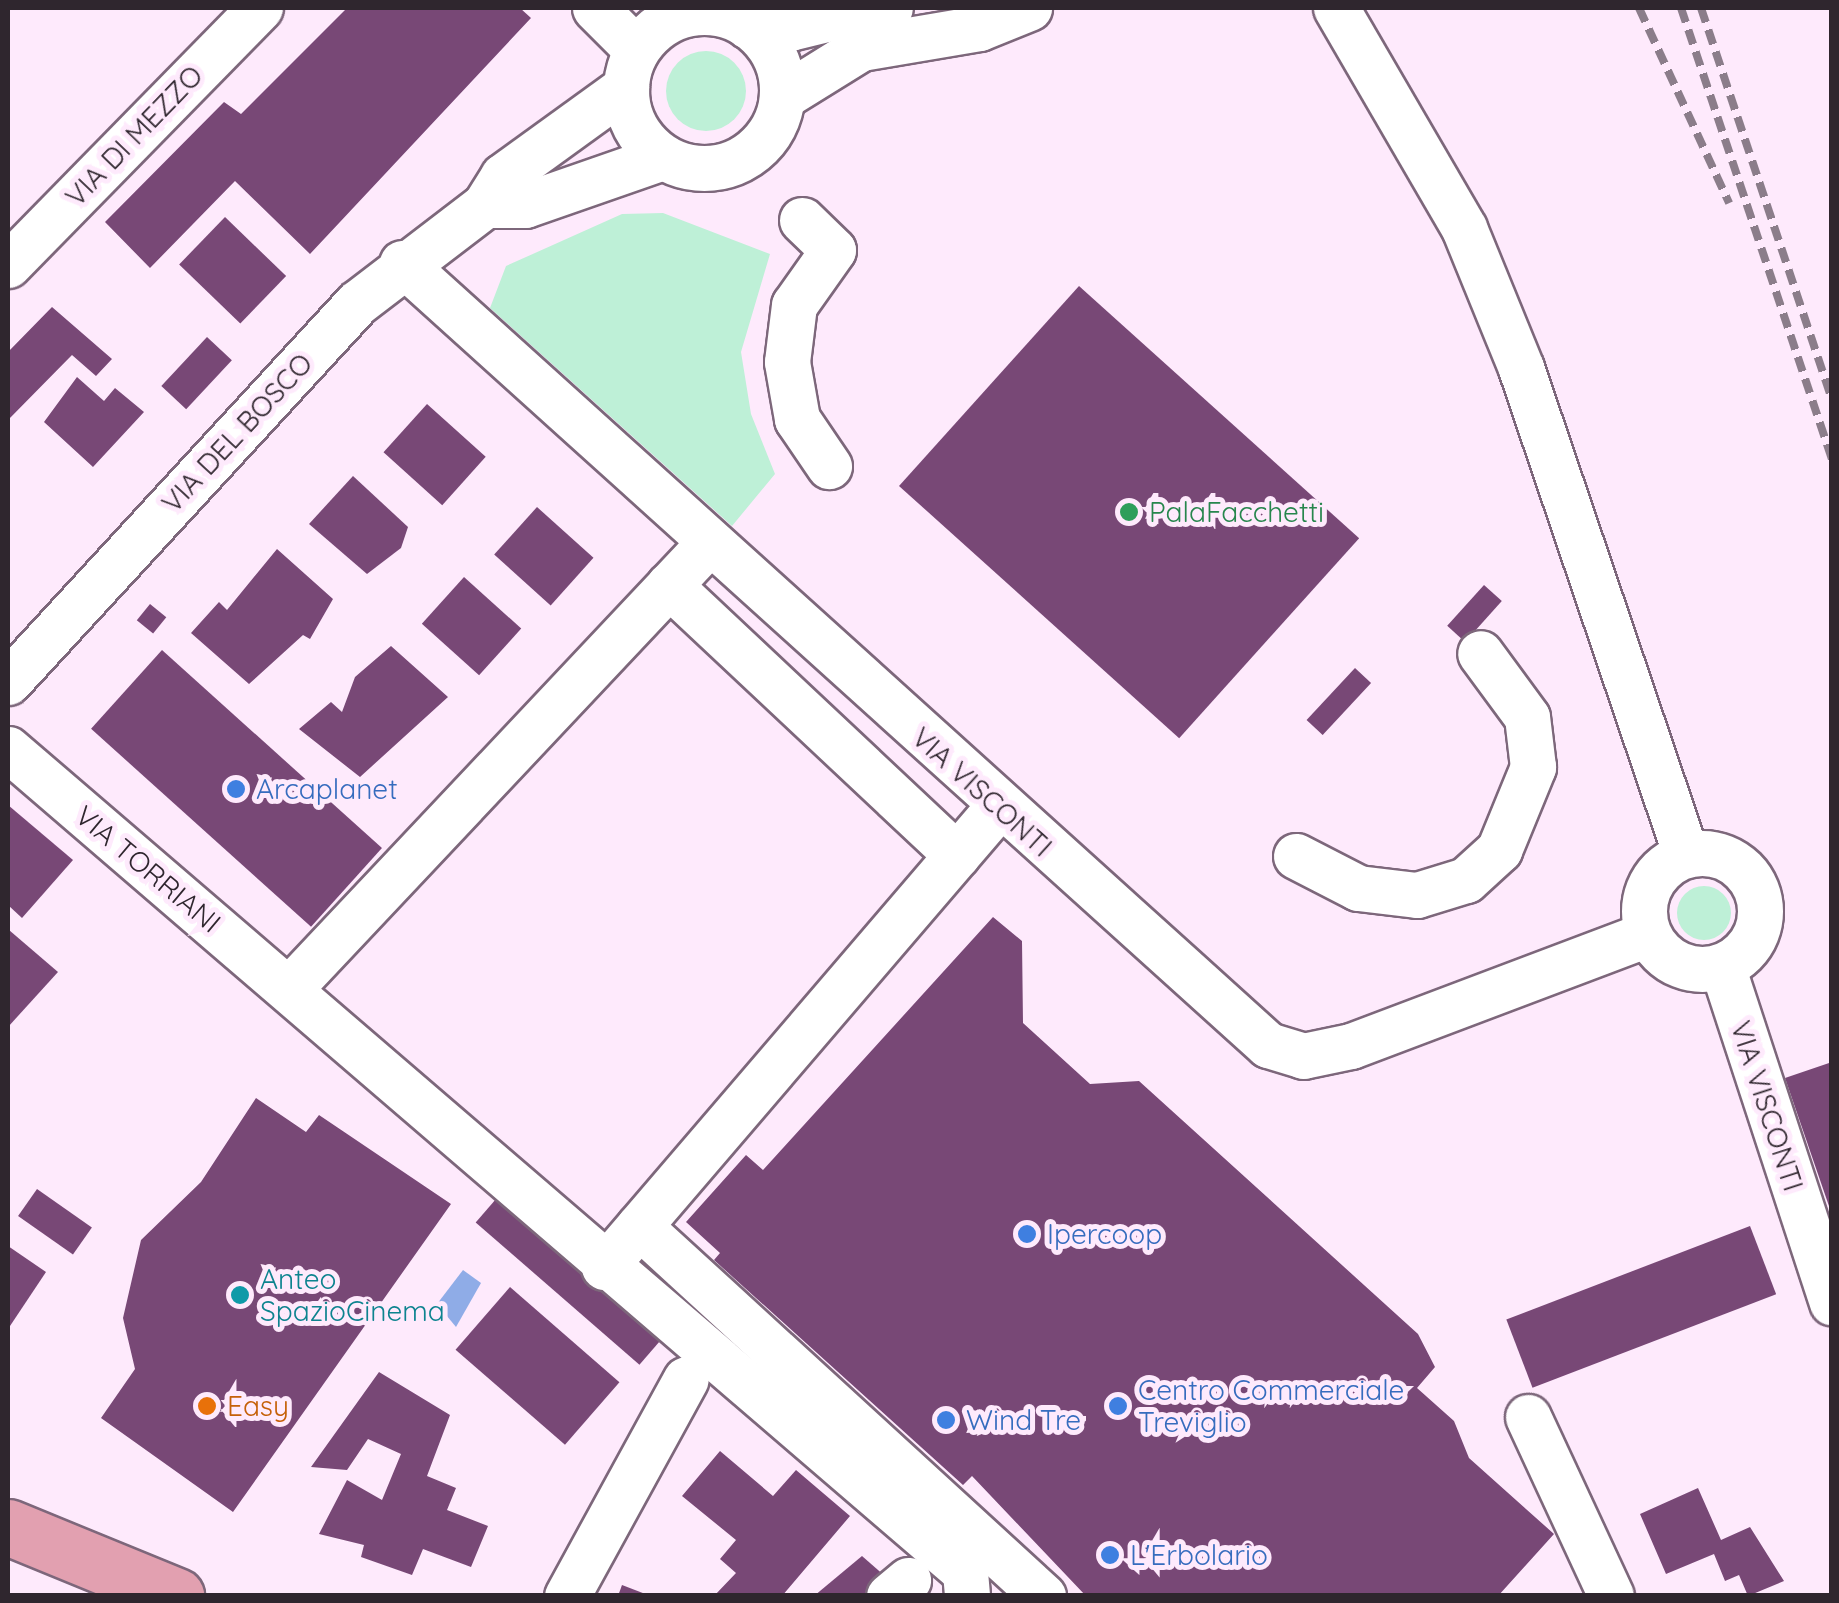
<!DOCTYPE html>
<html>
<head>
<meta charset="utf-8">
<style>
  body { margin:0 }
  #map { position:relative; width:1839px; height:1603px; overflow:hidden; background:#feeafc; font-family:Quicksand,sans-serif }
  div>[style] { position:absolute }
  .green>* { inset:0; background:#bef0d7 }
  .round { border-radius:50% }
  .water>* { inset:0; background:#8face7 }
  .building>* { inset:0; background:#784876; transform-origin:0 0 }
  .roads { filter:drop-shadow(2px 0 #7d677b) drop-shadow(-2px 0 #7d677b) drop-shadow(0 2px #7d677b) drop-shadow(0 -2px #7d677b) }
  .minor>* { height:45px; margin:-22.5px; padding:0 22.5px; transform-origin:22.5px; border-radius:22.5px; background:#fff }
  .minor>.ring { margin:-22.5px; padding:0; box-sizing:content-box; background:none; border:45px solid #fff; border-radius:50% }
  .major>* { height:55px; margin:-27.5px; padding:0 27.5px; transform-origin:27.5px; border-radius:27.5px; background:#e2a0b0 }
  .rail>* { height:8px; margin-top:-4px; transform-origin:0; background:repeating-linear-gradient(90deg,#8b7d8a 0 15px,transparent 0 23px) }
  .dots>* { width:28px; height:28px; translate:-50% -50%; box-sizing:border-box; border:5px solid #feeafc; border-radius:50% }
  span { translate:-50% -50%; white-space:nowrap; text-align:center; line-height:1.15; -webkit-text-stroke:10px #feeafc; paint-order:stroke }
  .street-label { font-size:28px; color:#2f262e }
  .leisure-label { font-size:28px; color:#27864d }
  .left { translate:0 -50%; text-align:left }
  .shop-label { font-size:28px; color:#366cbe }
  .culture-label { font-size:28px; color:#0d838f }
  .food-label { font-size:28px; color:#c56008 }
  .frame { position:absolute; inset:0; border:10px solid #2f262e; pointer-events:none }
</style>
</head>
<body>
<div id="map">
  <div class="green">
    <div class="round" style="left:666px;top:51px;width:80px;height:80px"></div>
    <div style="clip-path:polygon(663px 213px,770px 254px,741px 352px,751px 414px,775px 474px,732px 526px,490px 308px,506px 266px,622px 214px)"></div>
    <div class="round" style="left:1677px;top:886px;width:54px;height:54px"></div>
  </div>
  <div class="water">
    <div style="clip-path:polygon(463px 1270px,481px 1283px,456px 1327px,437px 1304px)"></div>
  </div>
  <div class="building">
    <div style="clip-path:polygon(347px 8px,520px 8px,531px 18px,310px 254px,235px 181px,150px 268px,105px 222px,224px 102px,241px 114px)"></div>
    <div style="left:225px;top:217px;width:85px;height:66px;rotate:44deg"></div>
    <div style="left:1079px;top:286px;width:377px;height:269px;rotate:42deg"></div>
    <div style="clip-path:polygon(52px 307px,112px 359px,96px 376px,72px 355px,8px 420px,8px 352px)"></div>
    <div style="left:207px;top:337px;width:34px;height:67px;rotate:43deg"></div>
    <div style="clip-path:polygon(77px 377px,104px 401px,115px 388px,144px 412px,93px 467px,44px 422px)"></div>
    <div style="left:427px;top:404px;width:79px;height:65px;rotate:42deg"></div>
    <div style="clip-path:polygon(353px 476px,408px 527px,401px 548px,367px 574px,309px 524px)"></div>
    <div style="left:537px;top:507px;width:76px;height:64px;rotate:42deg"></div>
    <div style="clip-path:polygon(277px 549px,333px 599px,310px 639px,303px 635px,249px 684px,191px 633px,219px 602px,227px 610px)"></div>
    <div style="left:464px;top:577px;width:77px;height:63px;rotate:42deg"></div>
    <div style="left:1484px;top:585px;width:24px;height:55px;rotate:42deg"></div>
    <div style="left:150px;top:604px;width:21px;height:21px;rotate:39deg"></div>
    <div style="clip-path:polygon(391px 646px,448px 697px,360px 777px,299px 729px,331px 702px,342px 712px,355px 677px)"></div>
    <div style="left:162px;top:650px;width:296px;height:106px;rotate:42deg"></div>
    <div style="left:1355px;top:668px;width:22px;height:71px;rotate:43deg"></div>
    <div style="clip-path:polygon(8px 805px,73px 860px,22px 918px,8px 905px)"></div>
    <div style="clip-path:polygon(993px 917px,1022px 941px,1023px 1023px,1090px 1084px,1139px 1081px,1418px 1334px,1435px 1367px,1417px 1388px,1454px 1421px,1469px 1458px,1554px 1534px,1498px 1596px,1086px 1596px,972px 1476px,963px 1485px,714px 1260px,720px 1253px,686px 1222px,746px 1155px,763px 1170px)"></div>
    <div style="clip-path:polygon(9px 930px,58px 972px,8px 1027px,8px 931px)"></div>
    <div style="clip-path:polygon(1832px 1062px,1832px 1212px,1831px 1212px,1785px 1078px)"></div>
    <div style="clip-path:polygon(256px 1098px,306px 1132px,319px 1115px,451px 1204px,233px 1512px,101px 1418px,135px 1369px,123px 1318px,141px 1240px,201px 1182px)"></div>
    <div style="left:37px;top:1189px;width:67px;height:33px;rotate:35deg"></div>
    <div style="left:496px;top:1199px;width:217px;height:31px;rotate:41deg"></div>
    <div style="left:1750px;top:1226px;width:73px;height:261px;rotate:69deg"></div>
    <div style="clip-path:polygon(8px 1246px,46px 1272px,8px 1329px)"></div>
    <div style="left:510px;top:1287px;width:145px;height:83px;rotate:41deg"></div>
    <div style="clip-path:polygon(379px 1372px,450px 1415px,427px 1476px,456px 1488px,447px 1510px,488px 1526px,471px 1567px,423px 1549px,412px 1575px,361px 1557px,364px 1545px,319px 1534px,347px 1480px,382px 1500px,401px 1454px,368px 1439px,347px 1470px,311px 1467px)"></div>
    <div style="clip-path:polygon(720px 1451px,773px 1496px,796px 1470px,850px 1516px,782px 1596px,714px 1596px,736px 1573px,720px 1559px,736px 1540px,682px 1496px)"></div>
    <div style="clip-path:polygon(1698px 1488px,1721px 1540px,1750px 1527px,1784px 1581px,1748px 1596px,1739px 1575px,1725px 1581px,1714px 1554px,1666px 1574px,1640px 1514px)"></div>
    <div style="clip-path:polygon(862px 1556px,886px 1577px,863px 1596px,814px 1596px)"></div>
    <div style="clip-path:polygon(622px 1585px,648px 1595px,648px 1596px,618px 1596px)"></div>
  </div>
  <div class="roads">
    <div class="minor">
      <div style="left:595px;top:8px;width:59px;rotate:45deg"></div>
      <div style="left:1336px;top:8px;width:255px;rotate:59.8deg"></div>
      <div style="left:1464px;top:228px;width:151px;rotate:67.8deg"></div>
      <div style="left:1521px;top:368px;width:514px;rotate:71.28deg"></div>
      <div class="ring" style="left:626px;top:12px;width:111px;height:111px"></div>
      <div style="left:748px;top:26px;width:42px;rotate:2.7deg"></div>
      <div style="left:790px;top:28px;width:83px;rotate:-13.9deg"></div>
      <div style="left:861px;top:48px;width:120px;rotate:-9.6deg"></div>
      <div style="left:979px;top:28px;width:54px;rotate:-21.8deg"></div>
      <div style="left:782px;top:97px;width:93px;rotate:-31.8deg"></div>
      <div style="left:861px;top:48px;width:49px;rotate:-54.1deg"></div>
      <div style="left:485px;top:205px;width:40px"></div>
      <div style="left:525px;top:205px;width:146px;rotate:-19.2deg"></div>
      <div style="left:802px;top:220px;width:43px;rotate:44.1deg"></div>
      <div style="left:833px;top:250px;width:67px;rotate:125.3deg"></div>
      <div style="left:794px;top:305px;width:57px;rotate:97deg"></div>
      <div style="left:787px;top:362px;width:58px;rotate:80deg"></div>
      <div style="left:797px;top:419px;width:57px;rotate:55.8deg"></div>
      <div style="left:402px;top:263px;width:1167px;rotate:42.08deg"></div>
      <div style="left:1268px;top:1045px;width:37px;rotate:17deg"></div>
      <div style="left:1303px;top:1056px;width:49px;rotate:-11.8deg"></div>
      <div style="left:1351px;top:1046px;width:317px;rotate:-20.7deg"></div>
      <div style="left:8px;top:265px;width:360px;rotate:-45.6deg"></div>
      <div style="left:669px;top:585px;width:395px;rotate:43.2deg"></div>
      <div style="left:8px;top:682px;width:515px;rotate:-47.36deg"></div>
      <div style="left:357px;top:303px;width:161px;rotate:-37.4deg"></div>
      <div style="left:485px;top:205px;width:34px;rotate:-58deg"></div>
      <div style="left:503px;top:176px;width:152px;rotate:-35.9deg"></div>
      <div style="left:8px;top:749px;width:1262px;rotate:40.69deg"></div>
      <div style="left:965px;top:1572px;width:24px;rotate:85deg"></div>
      <div class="ring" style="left:1644px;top:853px;width:71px;height:71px"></div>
      <div style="left:1296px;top:856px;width:70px;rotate:27.3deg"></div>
      <div style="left:1358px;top:888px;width:59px;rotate:6.8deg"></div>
      <div style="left:1417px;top:895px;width:51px;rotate:-17deg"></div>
      <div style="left:1466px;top:880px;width:45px;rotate:-42.3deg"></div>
      <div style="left:1499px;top:850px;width:90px;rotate:-67.7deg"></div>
      <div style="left:1533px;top:767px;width:50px;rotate:-96.8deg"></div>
      <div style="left:1527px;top:717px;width:79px;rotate:-126.3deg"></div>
      <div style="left:1722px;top:966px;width:354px;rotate:71.9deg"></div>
      <div style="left:289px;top:989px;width:611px;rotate:-46.72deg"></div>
      <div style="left:639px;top:1226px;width:548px;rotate:42.48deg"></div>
      <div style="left:604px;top:1267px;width:606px;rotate:-49.42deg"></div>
      <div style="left:1528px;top:1417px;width:197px;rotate:65.1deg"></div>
      <div style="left:567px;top:1596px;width:247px;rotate:-61.3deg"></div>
      <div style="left:889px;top:1596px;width:25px;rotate:-40deg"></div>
    </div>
    <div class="major">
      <div style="left:8px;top:1527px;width:182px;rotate:22.3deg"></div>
    </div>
  </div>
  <div class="rail">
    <div style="left:1639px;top:8px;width:215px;rotate:65.2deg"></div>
    <div style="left:1681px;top:8px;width:477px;rotate:71.5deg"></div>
    <div style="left:1701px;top:8px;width:413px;rotate:71.5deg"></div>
  </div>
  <div class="dots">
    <div style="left:1129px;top:512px;background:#2e9e5b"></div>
    <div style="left:236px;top:789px;background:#3f7fe0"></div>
    <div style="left:1027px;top:1234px;background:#3f7fe0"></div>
    <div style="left:240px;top:1295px;background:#0f9aa8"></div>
    <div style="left:207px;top:1406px;background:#e8710a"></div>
    <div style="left:1118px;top:1406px;background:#3f7fe0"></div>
    <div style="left:946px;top:1420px;background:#3f7fe0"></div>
    <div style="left:1110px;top:1555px;background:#3f7fe0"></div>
  </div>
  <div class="street-label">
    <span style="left:134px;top:136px;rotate:-46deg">VIA DI MEZZO</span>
    <span style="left:237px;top:433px;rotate:-47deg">VIA DEL BOSCO</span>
    <span style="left:982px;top:792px;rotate:42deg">VIA VISCONTI</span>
    <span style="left:148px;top:869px;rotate:40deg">VIA TORRIANI</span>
    <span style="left:1767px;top:1106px;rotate:72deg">VIA VISCONTI</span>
  </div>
  <div class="leisure-label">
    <span class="left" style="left:1149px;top:512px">PalaFacchetti</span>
  </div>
  <div class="shop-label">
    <span class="left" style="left:256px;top:789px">Arcaplanet</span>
    <span class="left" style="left:1047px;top:1234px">Ipercoop</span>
    <span class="left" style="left:1138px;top:1406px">Centro Commerciale<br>Treviglio</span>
    <span class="left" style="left:966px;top:1420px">Wind Tre</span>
    <span class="left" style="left:1130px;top:1555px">L'Erbolario</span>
  </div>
  <div class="culture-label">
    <span class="left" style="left:260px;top:1295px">Anteo<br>SpazioCinema</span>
  </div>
  <div class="food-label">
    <span class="left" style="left:227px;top:1406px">Easy</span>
  </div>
  <div class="frame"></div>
</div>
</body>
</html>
